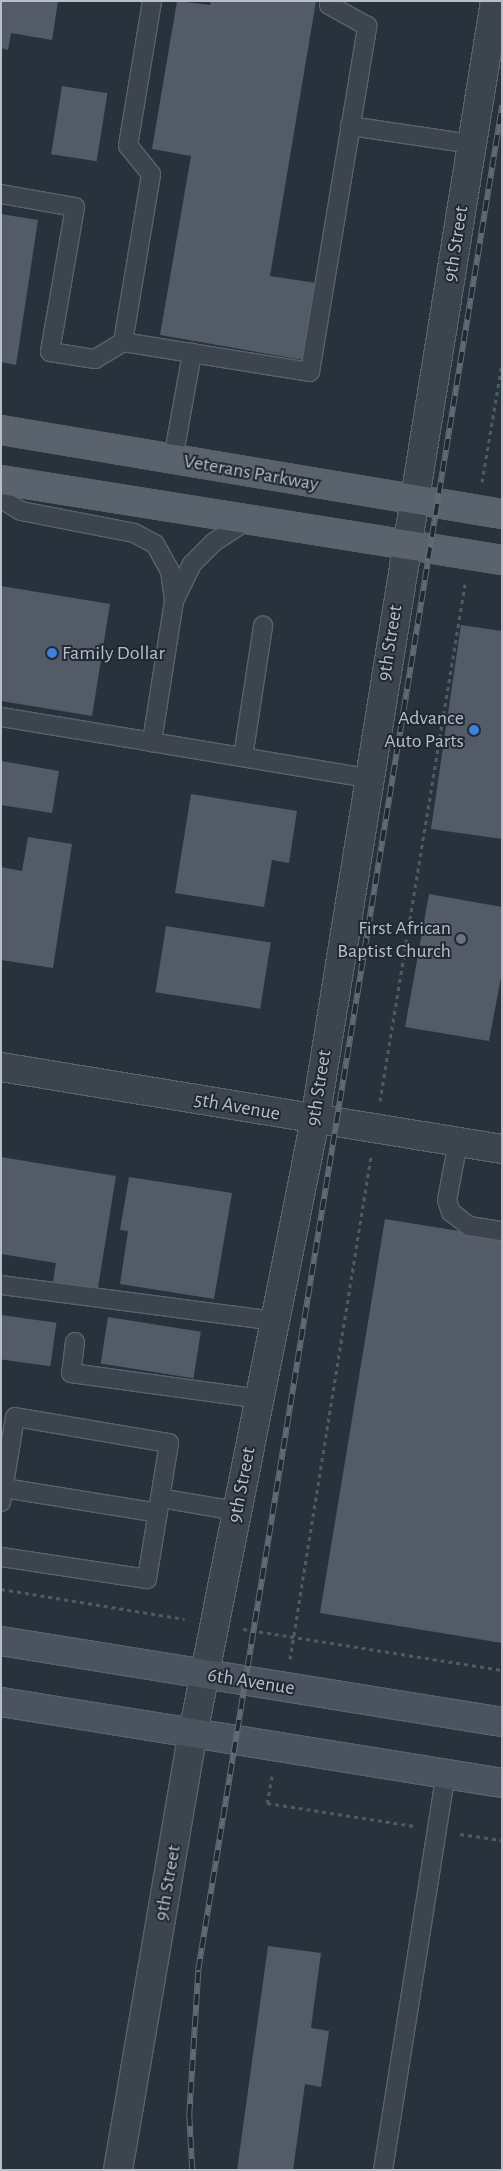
<!DOCTYPE html>
<html>
<head>
<meta charset="utf-8">
<style>
  body { margin:0 }
  #map { position:relative; width:503px; height:2171px; overflow:hidden; background:#28323d; font-family:"Alegreya Sans",sans-serif }
  div>[style] { position:absolute }
  .building>* { inset:0; background:#525b67; transform-origin:0 0 }
  .path>* { height:3px; margin-top:-1.5px; transform-origin:0; background:repeating-linear-gradient(90deg,#4c5d5f 0 4px,transparent 0 8px) }
  .roads { filter:drop-shadow(1px 0 #5a626b) drop-shadow(-1px 0 #5a626b) drop-shadow(0 1px #5a626b) drop-shadow(0 -1px #5a626b) }
  .lane>* { height:18px; margin:-9px; padding:0 9px; transform-origin:9px; border-radius:9px; background:#3c444d }
  .street>* { height:28px; margin:-14px; padding:0 14px; transform-origin:14px; border-radius:14px; background:#3c444d }
  .secondary>* { height:28px; margin:-14px; padding:0 14px; transform-origin:14px; border-radius:14px; background:#4a535f }
  .primary>* { height:28px; margin:-14px; padding:0 14px; transform-origin:14px; border-radius:14px; background:#5a636d }
  .rail>* { height:5.5px; margin-top:-2.75px; transform-origin:0; background:repeating-linear-gradient(90deg,#212932 0 11px,#606a75 0 22px); box-sizing:border-box; border-block:1px solid #606a75 }
  .dots>* { width:14px; height:14px; translate:-50% -50%; box-sizing:border-box; border:2px solid #212932; border-radius:50% }
  span { translate:-50% -50%; white-space:nowrap; text-align:center; line-height:1.15; -webkit-text-stroke:4px #212932; paint-order:stroke }
  .street-label { font-size:20px; color:#b8bfc8 }
  .poi-label { font-size:20px; color:#b8bfc8 }
  .left { translate:0 -50%; text-align:left }
  .right { translate:-100% -50%; text-align:right }
  .frame { position:absolute; inset:0; border:2px solid #b8bfc8; pointer-events:none }
</style>
</head>
<body>
<div id="map">
  <div class="building">
    <div style="clip-path:polygon(1px 1px,58px 1px,52px 40px,11px 33px,8px 50px,1px 48px)"></div>
    <div style="clip-path:polygon(177px 1px,210px 5px,211px 1px,316px 1px,270px 276px,316px 283px,303px 360px,160px 335px,191px 156px,152px 149px)"></div>
    <div style="left:62px;top:86px;width:46px;height:69px;rotate:9deg"></div>
    <div style="clip-path:polygon(1px 214px,38px 220px,16px 365px,1px 362px)"></div>
    <div style="clip-path:polygon(1px 586px,110px 604px,92px 716px,1px 701px)"></div>
    <div style="clip-path:polygon(461px 625px,502px 631px,502px 839px,431px 829px)"></div>
    <div style="clip-path:polygon(1px 761px,59px 771px,52px 813px,1px 805px)"></div>
    <div style="clip-path:polygon(191px 794px,297px 811px,289px 863px,272px 860px,264px 907px,175px 893px)"></div>
    <div style="clip-path:polygon(28px 837px,72px 844px,53px 968px,1px 960px,1px 867px,22px 871px)"></div>
    <div style="clip-path:polygon(429px 894px,502px 907px,502px 972px,489px 1041px,405px 1027px)"></div>
    <div style="left:166px;top:926px;width:106px;height:67px;rotate:9deg"></div>
    <div style="clip-path:polygon(1px 1157px,116px 1176px,97px 1294px,52px 1287px,56px 1263px,1px 1254px)"></div>
    <div style="clip-path:polygon(129px 1177px,232px 1193px,214px 1299px,120px 1284px,128px 1231px,120px 1230px)"></div>
    <div style="clip-path:polygon(385px 1219px,502px 1238px,502px 1643px,320px 1613px)"></div>
    <div style="left:1px;top:1315px;width:56px;height:44px;rotate:8deg"></div>
    <div style="left:108px;top:1317px;width:94px;height:47px;rotate:9deg"></div>
    <div style="clip-path:polygon(268px 1946px,321px 1953px,311px 2028px,329px 2031px,321px 2087px,305px 2084px,293px 2170px,237px 2170px)"></div>
  </div>
  <div class="path">
    <div style="left:482px;top:482px;width:120px;rotate:-80.4deg"></div>
    <div style="left:380px;top:1101px;width:524px;rotate:-80.66deg"></div>
    <div style="left:1px;top:1589px;width:186px;rotate:9.3deg"></div>
    <div style="left:243px;top:1629px;width:262px;rotate:9deg"></div>
    <div style="left:290px;top:1659px;width:509px;rotate:-80.85deg"></div>
    <div style="left:272px;top:1776px;width:27px;rotate:100deg"></div>
    <div style="left:267px;top:1803px;width:149px;rotate:8.9deg"></div>
    <div style="left:460px;top:1834px;width:42px;rotate:8.1deg"></div>
  </div>
  <div class="roads">
    <div class="lane">
      <div style="left:350px;top:126px;width:123px;rotate:8.4deg"></div>
      <div style="left:1px;top:194px;width:75px;rotate:10deg"></div>
      <div style="left:75px;top:207px;width:147px;rotate:99.8deg"></div>
      <div style="left:50px;top:352px;width:46px;rotate:8.8deg"></div>
      <div style="left:95px;top:359px;width:33px;rotate:-31deg"></div>
      <div style="left:123px;top:342px;width:189px;rotate:9.1deg"></div>
      <div style="left:310px;top:372px;width:351px;rotate:-80.6deg"></div>
      <div style="left:367px;top:26px;width:43px;rotate:-151.1deg"></div>
      <div style="left:329px;top:5px;width:4px;rotate:-76deg"></div>
      <div style="left:123px;top:342px;width:170px;rotate:-80.5deg"></div>
      <div style="left:151px;top:174px;width:36px;rotate:-129deg"></div>
      <div style="left:128px;top:146px;width:147px;rotate:-80.6deg"></div>
      <div style="left:173px;top:459px;width:108px;rotate:-79.8deg"></div>
      <div style="left:1px;top:499px;width:23px;rotate:31deg"></div>
      <div style="left:21px;top:511px;width:115px;rotate:11deg"></div>
      <div style="left:134px;top:533px;width:24px;rotate:28deg"></div>
      <div style="left:155px;top:544px;width:31px;rotate:61deg"></div>
      <div style="left:170px;top:571px;width:30px;rotate:82deg"></div>
      <div style="left:174px;top:601px;width:143px;rotate:98.9deg"></div>
      <div style="left:152px;top:742px;width:219px;rotate:9.5deg"></div>
      <div style="left:174px;top:601px;width:41px;rotate:-64.1deg"></div>
      <div style="left:192px;top:564px;width:31px;rotate:-45deg"></div>
      <div style="left:214px;top:542px;width:40px;rotate:-32.9deg"></div>
      <div style="left:1px;top:717px;width:153px;rotate:9.4deg"></div>
      <div style="left:243px;top:757px;width:133px;rotate:-81.3deg"></div>
      <div style="left:458px;top:1142px;width:59px;rotate:100.7deg"></div>
      <div style="left:447px;top:1200px;width:13px;rotate:72deg"></div>
      <div style="left:451px;top:1212px;width:23px;rotate:38deg"></div>
      <div style="left:469px;top:1226px;width:33px;rotate:9deg"></div>
      <div style="left:1px;top:1285px;width:276px;rotate:7.5deg"></div>
      <div style="left:75px;top:1342px;width:31px;rotate:97deg"></div>
      <div style="left:71px;top:1373px;width:191px;rotate:7.8deg"></div>
      <div style="left:4px;top:1488px;width:156px;rotate:9.2deg"></div>
      <div style="left:160px;top:1498px;width:78px;rotate:9.6deg"></div>
      <div style="left:1px;top:1502px;width:86px;rotate:-80.6deg"></div>
      <div style="left:15px;top:1417px;width:156px;rotate:9.6deg"></div>
      <div style="left:169px;top:1443px;width:138px;rotate:99.2deg"></div>
      <div style="left:147px;top:1579px;width:148px;rotate:-171.4deg"></div>
      <div style="left:383px;top:2170px;width:401px;rotate:-81deg"></div>
    </div>
    <div class="street">
      <div style="left:1px;top:1067px;width:508px;rotate:9.3deg"></div>
      <div style="left:118px;top:2170px;width:443px;rotate:-80.3deg"></div>
      <div style="left:193px;top:1733px;width:625px;rotate:-78.74deg"></div>
      <div style="left:315px;top:1120px;width:1133px;rotate:-80.86deg"></div>
    </div>
    <div class="secondary">
      <div style="left:1px;top:1641px;width:508px;rotate:9.18deg"></div>
      <div style="left:1px;top:1702px;width:508px;rotate:9.18deg"></div>
    </div>
    <div class="primary">
      <div style="left:1px;top:430px;width:508px;rotate:9.52deg"></div>
      <div style="left:1px;top:480px;width:507px;rotate:9.07deg"></div>
    </div>
  </div>
  <div class="rail">
    <div style="left:192px;top:2170px;width:55px;rotate:-93.1deg"></div>
    <div style="left:189px;top:2115px;width:145px;rotate:-86.4deg"></div>
    <div style="left:198px;top:1970px;width:1889px;rotate:-80.74deg"></div>
  </div>
  <div class="dots">
    <div style="left:52px;top:653px;background:#3f7fe0"></div>
    <div style="left:474px;top:730px;background:#3f7fe0"></div>
    <div style="left:461px;top:939px;background:#6b7280"></div>
  </div>
  <div class="street-label">
    <span style="left:456px;top:244px;rotate:-81deg">9th Street</span>
    <span style="left:251px;top:473px;rotate:10deg">Veterans Parkway</span>
    <span style="left:390px;top:643px;rotate:-81deg">9th Street</span>
    <span style="left:319px;top:1088px;rotate:-81deg">9th Street</span>
    <span style="left:237px;top:1107px;rotate:10deg">5th Avenue</span>
    <span style="left:242px;top:1485px;rotate:-79deg">9th Street</span>
    <span style="left:251px;top:1682px;rotate:9deg">6th Avenue</span>
    <span style="left:168px;top:1883px;rotate:-80deg">9th Street</span>
  </div>
  <div class="poi-label">
    <span class="left" style="left:62px;top:653px">Family Dollar</span>
    <span class="right" style="left:464px;top:730px">Advance<br>Auto Parts</span>
    <span class="right" style="left:451px;top:940px">First African<br>Baptist Church</span>
  </div>
  <div class="frame"></div>
</div>
</body>
</html>
